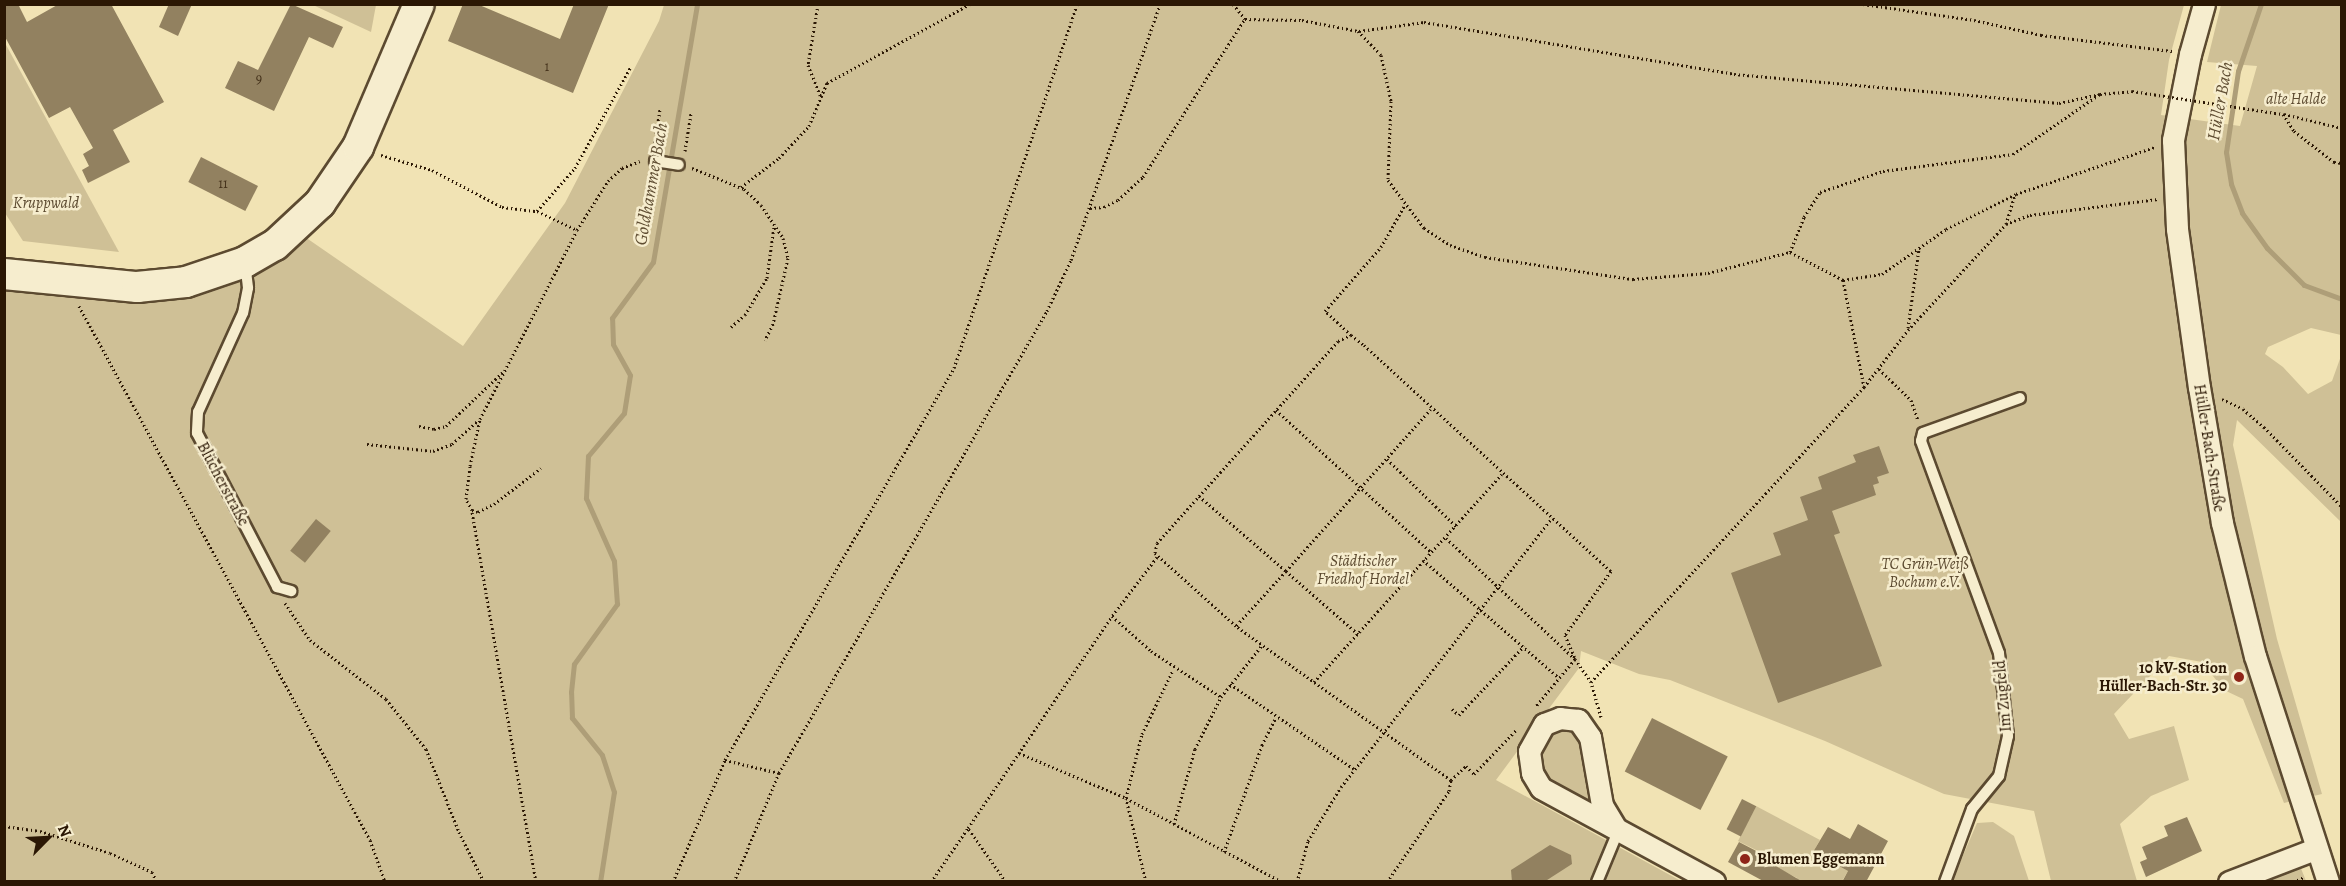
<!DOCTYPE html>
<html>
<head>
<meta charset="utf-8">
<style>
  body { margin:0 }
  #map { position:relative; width:2346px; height:886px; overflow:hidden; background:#f1e3b4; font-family:Alegreya,serif }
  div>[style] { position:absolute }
  .green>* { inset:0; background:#cfc096 }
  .stream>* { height:5px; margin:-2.5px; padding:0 2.5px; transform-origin:2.5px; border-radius:2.5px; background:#ae9e78 }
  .building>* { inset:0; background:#928160; transform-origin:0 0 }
  .path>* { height:3px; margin-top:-1.5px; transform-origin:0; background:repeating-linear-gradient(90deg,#2b1704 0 1.5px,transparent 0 4.5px) }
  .roads { filter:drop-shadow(2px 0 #5c4a30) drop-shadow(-2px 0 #5c4a30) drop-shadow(0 2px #5c4a30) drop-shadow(0 -2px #5c4a30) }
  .lane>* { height:10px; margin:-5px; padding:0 5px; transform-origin:5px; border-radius:5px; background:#f6edce }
  .street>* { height:21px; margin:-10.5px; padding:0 10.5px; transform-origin:10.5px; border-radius:10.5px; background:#f6edce }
  .secondary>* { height:30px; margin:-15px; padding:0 15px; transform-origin:15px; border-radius:15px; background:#f6edce }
  .path-bridge>* { height:3px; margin-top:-1.5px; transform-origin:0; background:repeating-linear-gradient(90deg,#2b1704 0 1.5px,transparent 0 4.5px) }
  .dots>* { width:16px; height:16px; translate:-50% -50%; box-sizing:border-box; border:3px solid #f6edce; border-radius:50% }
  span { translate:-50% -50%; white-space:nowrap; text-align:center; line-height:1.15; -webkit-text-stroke:5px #f6edce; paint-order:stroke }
  .number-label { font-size:14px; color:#45321b }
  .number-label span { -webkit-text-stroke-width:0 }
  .park-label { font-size:16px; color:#5c4a30; font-style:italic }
  .street-label { font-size:16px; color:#2b1704 }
  .poi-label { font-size:16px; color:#2b1704; font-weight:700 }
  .right { translate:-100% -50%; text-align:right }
  .left { translate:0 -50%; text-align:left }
  .water-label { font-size:18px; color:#5f4d32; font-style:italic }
  .frame { position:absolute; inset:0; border:6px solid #2b1704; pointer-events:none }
  .north { position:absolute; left:18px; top:808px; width:60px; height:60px; -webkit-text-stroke:4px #f6edce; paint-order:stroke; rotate:66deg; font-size:16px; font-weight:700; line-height:24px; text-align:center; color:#2b1704 }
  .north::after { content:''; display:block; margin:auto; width:21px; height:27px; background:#2b1704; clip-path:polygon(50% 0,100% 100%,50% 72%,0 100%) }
</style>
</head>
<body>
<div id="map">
  <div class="green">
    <div style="clip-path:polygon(313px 5px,376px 5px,371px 32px)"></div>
    <div style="clip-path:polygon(664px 5px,2184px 5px,2169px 60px,2161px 115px,2240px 126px,2257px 66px,2207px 62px,2221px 5px,2341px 5px,2341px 335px,2311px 328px,2268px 347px,2265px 354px,2283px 367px,2308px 394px,2332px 381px,2341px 356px,2341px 522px,2237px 420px,2233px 445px,2277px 639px,2322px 794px,2284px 803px,2243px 699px,2224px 690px,2202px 662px,2169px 656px,2114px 714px,2129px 739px,2174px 726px,2189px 780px,2151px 796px,2120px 824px,2137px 881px,2051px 881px,2034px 811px,1944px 794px,1825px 741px,1670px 680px,1639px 674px,1581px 651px,1579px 668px,1496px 780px,1681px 881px,5px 882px,5px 285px,130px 303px,253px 266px,305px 237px,463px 346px,565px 203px,659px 21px)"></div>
    <div style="clip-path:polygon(5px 43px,119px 252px,23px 241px,5px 213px)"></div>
    <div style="clip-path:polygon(1554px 730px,1576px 730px,1583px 739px,1593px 801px,1590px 804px,1548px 782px,1541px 767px,1541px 748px)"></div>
    <div style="clip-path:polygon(1756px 806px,1820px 840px,1813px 852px,1848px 871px,1842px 881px,1796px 881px,1797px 878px,1761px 860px,1764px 854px,1738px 841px)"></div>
    <div style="clip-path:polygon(1993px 822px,2014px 836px,2029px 881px,1952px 881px,1977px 823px)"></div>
    <div style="clip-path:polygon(2300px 866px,2306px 881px,2260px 882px)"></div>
  </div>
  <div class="stream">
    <div style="left:2261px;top:4px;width:71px;rotate:108.9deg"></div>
    <div style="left:2238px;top:71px;width:82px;rotate:98.4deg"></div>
    <div style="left:2226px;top:152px;width:32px;rotate:81deg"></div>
    <div style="left:2231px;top:184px;width:31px;rotate:69deg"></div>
    <div style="left:2242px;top:213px;width:43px;rotate:54.5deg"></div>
    <div style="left:2267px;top:248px;width:52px;rotate:45deg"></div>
    <div style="left:2304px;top:285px;width:40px;rotate:20.2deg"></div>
    <div style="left:600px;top:882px;width:91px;rotate:-81.2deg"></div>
    <div style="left:614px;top:792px;width:39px;rotate:-108deg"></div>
    <div style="left:602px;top:755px;width:48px;rotate:-129deg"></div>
    <div style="left:572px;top:718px;width:26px;rotate:-92deg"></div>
    <div style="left:571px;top:692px;width:28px;rotate:-84deg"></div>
    <div style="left:574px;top:664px;width:74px;rotate:-54.4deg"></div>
    <div style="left:617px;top:604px;width:43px;rotate:-94deg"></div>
    <div style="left:614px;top:561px;width:69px;rotate:-114deg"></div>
    <div style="left:586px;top:498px;width:42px;rotate:-87.3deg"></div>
    <div style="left:588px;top:456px;width:56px;rotate:-50.1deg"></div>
    <div style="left:624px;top:413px;width:38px;rotate:-81deg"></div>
    <div style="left:630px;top:375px;width:35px;rotate:-119deg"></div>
    <div style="left:613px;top:344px;width:26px;rotate:-92deg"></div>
    <div style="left:612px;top:318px;width:69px;rotate:-53.8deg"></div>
    <div style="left:653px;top:262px;width:262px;rotate:-80.3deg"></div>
  </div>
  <div class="building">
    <div style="clip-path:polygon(4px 4px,18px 4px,27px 22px,59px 4px,111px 4px,164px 102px,113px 130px,130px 162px,88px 183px,82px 170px,89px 166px,83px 154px,93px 148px,70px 107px,49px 118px,4px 35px)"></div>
    <div style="clip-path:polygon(169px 4px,192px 4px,178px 36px,159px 27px)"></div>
    <div style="clip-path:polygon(291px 4px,343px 27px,333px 48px,309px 37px,274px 111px,225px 88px,238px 61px,258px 70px)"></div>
    <div style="clip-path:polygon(463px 4px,477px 4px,560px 39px,574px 4px,609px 4px,573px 93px,448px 41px)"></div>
    <div style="left:201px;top:157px;width:64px;height:28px;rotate:27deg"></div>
    <div style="clip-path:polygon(1879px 446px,1889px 473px,1877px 477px,1879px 483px,1873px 485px,1876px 495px,1832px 511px,1840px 533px,1834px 535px,1882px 666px,1778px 703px,1731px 573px,1781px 555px,1773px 533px,1808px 520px,1800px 497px,1822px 489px,1818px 477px,1856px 462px,1853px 455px)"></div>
    <div style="left:316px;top:519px;width:19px;height:41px;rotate:39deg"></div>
    <div style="left:1652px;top:718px;width:85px;height:60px;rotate:27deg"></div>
    <div style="left:1742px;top:799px;width:16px;height:34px;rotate:27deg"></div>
    <div style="clip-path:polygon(2187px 817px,2202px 851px,2146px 877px,2140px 862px,2147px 859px,2142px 847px,2168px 836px,2164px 826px)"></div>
    <div style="clip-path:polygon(1858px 824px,1888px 841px,1866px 882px,1842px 882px,1848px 871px,1813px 852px,1828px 827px,1850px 839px)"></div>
    <div style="clip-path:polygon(1739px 842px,1764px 855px,1762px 858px,1803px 882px,1765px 882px,1728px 862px)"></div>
    <div style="clip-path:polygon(1550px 845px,1571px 855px,1572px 864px,1544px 882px,1512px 882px,1511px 870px)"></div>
  </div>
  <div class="path">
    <div style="left:818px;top:4px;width:62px;rotate:99.3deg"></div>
    <div style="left:808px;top:65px;width:35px;rotate:68deg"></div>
    <div style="left:1233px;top:4px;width:19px;rotate:51deg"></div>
    <div style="left:1863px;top:4px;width:112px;rotate:8.2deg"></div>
    <div style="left:1974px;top:20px;width:69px;rotate:12.6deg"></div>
    <div style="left:2041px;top:35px;width:132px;rotate:7deg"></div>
    <div style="left:1359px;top:31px;width:66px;rotate:-7.9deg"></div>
    <div style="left:1424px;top:22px;width:314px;rotate:9.5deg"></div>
    <div style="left:1734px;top:74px;width:326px;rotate:5.1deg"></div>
    <div style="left:2059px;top:103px;width:42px;rotate:-12.4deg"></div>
    <div style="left:2283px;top:114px;width:20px;rotate:57deg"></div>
    <div style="left:2294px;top:131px;width:51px;rotate:37.8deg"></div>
    <div style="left:2334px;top:162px;width:8px;rotate:7deg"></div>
    <div style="left:2284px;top:114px;width:60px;rotate:13.6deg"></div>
    <div style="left:654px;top:147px;width:39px;rotate:-81deg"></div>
    <div style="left:685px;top:151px;width:38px;rotate:-81deg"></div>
    <div style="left:381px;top:155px;width:53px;rotate:16.4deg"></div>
    <div style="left:432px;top:170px;width:79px;rotate:27.9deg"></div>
    <div style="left:502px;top:207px;width:35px;rotate:7deg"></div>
    <div style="left:537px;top:211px;width:44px;rotate:25.4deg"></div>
    <div style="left:692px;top:168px;width:56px;rotate:22deg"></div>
    <div style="left:744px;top:189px;width:23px;rotate:43deg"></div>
    <div style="left:761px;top:205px;width:40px;rotate:56deg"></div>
    <div style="left:783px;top:238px;width:21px;rotate:76deg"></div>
    <div style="left:788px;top:258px;width:68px;rotate:102.8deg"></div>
    <div style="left:773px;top:324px;width:18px;rotate:117deg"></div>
    <div style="left:741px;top:187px;width:48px;rotate:-37.3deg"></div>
    <div style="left:779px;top:158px;width:44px;rotate:-46.8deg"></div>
    <div style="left:809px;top:126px;width:47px;rotate:-67.3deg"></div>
    <div style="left:827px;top:83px;width:163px;rotate:-28.9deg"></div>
    <div style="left:1090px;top:208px;width:14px;rotate:-4deg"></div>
    <div style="left:1104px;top:207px;width:16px;rotate:-27deg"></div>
    <div style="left:1118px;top:200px;width:34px;rotate:-43deg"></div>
    <div style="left:1143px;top:177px;width:188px;rotate:-57.2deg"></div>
    <div style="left:1245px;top:19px;width:57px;rotate:1deg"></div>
    <div style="left:1302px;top:20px;width:57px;rotate:11.1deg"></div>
    <div style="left:1358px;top:31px;width:33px;rotate:46deg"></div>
    <div style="left:1381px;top:55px;width:47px;rotate:77.7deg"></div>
    <div style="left:1391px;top:101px;width:79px;rotate:92.2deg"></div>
    <div style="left:1388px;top:180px;width:60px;rotate:53.1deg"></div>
    <div style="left:1424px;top:228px;width:31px;rotate:33deg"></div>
    <div style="left:1450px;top:245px;width:37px;rotate:19deg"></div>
    <div style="left:1485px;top:257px;width:150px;rotate:8.5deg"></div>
    <div style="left:1633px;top:279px;width:75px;rotate:-4.6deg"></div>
    <div style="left:1708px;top:273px;width:85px;rotate:-14.4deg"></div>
    <div style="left:1790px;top:252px;width:60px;rotate:27.8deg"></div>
    <div style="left:1843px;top:280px;width:39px;rotate:-9deg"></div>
    <div style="left:1882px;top:274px;width:78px;rotate:-35.1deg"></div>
    <div style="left:1946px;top:229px;width:78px;rotate:-26.6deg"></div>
    <div style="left:2016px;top:194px;width:147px;rotate:-18.7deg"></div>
    <div style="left:537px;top:211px;width:57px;rotate:-48.5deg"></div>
    <div style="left:575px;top:168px;width:116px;rotate:-61.2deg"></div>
    <div style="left:2006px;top:224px;width:30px;rotate:-73deg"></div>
    <div style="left:1790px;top:252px;width:38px;rotate:-68deg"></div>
    <div style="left:1804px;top:217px;width:30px;rotate:-57deg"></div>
    <div style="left:1820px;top:192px;width:66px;rotate:-18.4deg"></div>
    <div style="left:1883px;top:171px;width:131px;rotate:-7.5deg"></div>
    <div style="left:2013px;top:154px;width:106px;rotate:-34.6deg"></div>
    <div style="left:2100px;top:94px;width:32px;rotate:-5deg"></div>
    <div style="left:1843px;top:280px;width:109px;rotate:78.9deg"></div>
    <div style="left:79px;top:306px;width:608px;rotate:61.41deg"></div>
    <div style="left:370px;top:840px;width:45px;rotate:70.3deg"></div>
    <div style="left:731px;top:327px;width:18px;rotate:-41deg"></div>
    <div style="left:745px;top:315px;width:43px;rotate:-59.3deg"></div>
    <div style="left:767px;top:278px;width:52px;rotate:-82.3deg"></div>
    <div style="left:1908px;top:328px;width:80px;rotate:-82.1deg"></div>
    <div style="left:1351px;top:335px;width:35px;rotate:-137deg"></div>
    <div style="left:1325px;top:311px;width:85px;rotate:-48.8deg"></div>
    <div style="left:1381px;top:247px;width:48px;rotate:-60.3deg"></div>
    <div style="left:1879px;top:369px;width:45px;rotate:44.1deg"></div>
    <div style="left:1911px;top:400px;width:21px;rotate:71deg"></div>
    <div style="left:2222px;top:399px;width:23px;rotate:25deg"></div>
    <div style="left:2243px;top:409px;width:28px;rotate:41deg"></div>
    <div style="left:2264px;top:427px;width:112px;rotate:45.7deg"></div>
    <div style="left:1276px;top:410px;width:210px;rotate:42.5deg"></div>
    <div style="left:419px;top:426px;width:15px;rotate:11deg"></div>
    <div style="left:434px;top:429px;width:12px;rotate:-14deg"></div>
    <div style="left:446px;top:426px;width:79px;rotate:-43.5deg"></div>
    <div style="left:367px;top:444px;width:66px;rotate:6.1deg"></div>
    <div style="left:433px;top:451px;width:20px;rotate:-20deg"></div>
    <div style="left:452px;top:444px;width:36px;rotate:-42deg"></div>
    <div style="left:1387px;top:459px;width:98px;rotate:44.2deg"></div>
    <div style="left:1199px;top:496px;width:115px;rotate:40.8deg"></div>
    <div style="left:1286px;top:571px;width:74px;rotate:132.3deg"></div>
    <div style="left:472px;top:510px;width:6px;rotate:18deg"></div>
    <div style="left:478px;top:512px;width:18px;rotate:-27deg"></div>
    <div style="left:494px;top:504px;width:59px;rotate:-37.5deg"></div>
    <div style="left:1446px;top:538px;width:177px;rotate:43.2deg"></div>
    <div style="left:1575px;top:659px;width:28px;rotate:55deg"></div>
    <div style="left:1157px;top:557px;width:74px;rotate:127.3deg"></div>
    <div style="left:1112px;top:616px;width:52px;rotate:41.9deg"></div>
    <div style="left:1151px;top:651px;width:84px;rotate:33.3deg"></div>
    <div style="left:1221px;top:697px;width:66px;rotate:-51.7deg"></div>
    <div style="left:1423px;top:560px;width:180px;rotate:40.9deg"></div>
    <div style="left:285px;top:603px;width:45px;rotate:56deg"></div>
    <div style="left:310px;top:640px;width:96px;rotate:37.8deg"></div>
    <div style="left:386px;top:699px;width:64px;rotate:51.3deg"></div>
    <div style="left:426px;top:749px;width:89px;rotate:68.3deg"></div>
    <div style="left:459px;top:832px;width:56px;rotate:63.4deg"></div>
    <div style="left:1358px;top:634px;width:96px;rotate:-138.8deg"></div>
    <div style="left:1286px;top:571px;width:217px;rotate:-48.2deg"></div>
    <div style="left:1314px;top:682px;width:280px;rotate:-47.9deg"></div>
    <div style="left:1230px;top:684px;width:150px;rotate:34.4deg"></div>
    <div style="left:1452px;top:709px;width:9px;rotate:41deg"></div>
    <div style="left:1459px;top:715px;width:95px;rotate:-46.7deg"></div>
    <div style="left:1601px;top:717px;width:36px;rotate:-106deg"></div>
    <div style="left:1591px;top:682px;width:402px;rotate:-47.2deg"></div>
    <div style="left:1864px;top:387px;width:72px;rotate:-52.3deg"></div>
    <div style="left:1908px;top:330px;width:144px;rotate:-47.2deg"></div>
    <div style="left:2006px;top:224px;width:26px;rotate:-21deg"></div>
    <div style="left:2030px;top:215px;width:129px;rotate:-7.1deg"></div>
    <div style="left:1019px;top:753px;width:116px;rotate:22.8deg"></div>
    <div style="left:1126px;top:798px;width:177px;rotate:28.3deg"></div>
    <div style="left:725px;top:760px;width:56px;rotate:13.5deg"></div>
    <div style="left:1451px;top:780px;width:21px;rotate:-43deg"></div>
    <div style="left:1466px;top:766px;width:11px;rotate:45deg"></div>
    <div style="left:1474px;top:774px;width:62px;rotate:-46.3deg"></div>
    <div style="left:1174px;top:824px;width:78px;rotate:-74.4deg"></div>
    <div style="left:1195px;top:749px;width:58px;rotate:-63.4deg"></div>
    <div style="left:4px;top:826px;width:36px;rotate:8deg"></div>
    <div style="left:40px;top:831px;width:73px;rotate:17.4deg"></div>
    <div style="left:110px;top:853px;width:46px;rotate:24.3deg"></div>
    <div style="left:152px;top:872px;width:11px;rotate:63deg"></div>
    <div style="left:1224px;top:852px;width:114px;rotate:-70.4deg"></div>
    <div style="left:1262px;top:745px;width:30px;rotate:-63deg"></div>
    <div style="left:536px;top:882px;width:377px;rotate:-99.8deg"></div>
    <div style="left:472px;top:510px;width:13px;rotate:-119deg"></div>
    <div style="left:466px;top:499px;width:33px;rotate:-83deg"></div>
    <div style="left:470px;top:466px;width:48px;rotate:-78deg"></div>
    <div style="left:480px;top:419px;width:212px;rotate:-62.8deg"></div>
    <div style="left:577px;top:230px;width:58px;rotate:-57.7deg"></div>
    <div style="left:608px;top:181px;width:19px;rotate:-43deg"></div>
    <div style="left:622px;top:168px;width:19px;rotate:-21deg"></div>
    <div style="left:673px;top:882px;width:133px;rotate:-66.9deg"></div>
    <div style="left:725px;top:760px;width:454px;rotate:-59.7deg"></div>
    <div style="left:954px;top:368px;width:384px;rotate:-71.3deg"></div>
    <div style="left:734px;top:882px;width:118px;rotate:-67.6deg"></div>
    <div style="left:779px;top:773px;width:534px;rotate:-59.88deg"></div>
    <div style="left:1047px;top:311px;width:56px;rotate:-64.8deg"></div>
    <div style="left:1071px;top:260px;width:271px;rotate:-70.8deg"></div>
    <div style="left:931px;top:882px;width:65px;rotate:-55.6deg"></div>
    <div style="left:1006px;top:882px;width:66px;rotate:-125.1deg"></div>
    <div style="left:968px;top:828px;width:256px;rotate:-55.8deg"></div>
    <div style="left:1146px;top:882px;width:86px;rotate:-103.4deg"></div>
    <div style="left:1126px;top:798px;width:66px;rotate:-76deg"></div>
    <div style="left:1142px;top:734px;width:71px;rotate:-64.2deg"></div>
    <div style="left:1297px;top:882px;width:42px;rotate:-75deg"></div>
    <div style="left:1308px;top:841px;width:63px;rotate:-58.6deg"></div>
    <div style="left:1341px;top:787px;width:342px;rotate:-51.9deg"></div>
    <div style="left:1387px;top:882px;width:110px;rotate:-55.7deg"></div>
    <div style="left:1449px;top:791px;width:11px;rotate:-80deg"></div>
    <div style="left:1451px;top:780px;width:264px;rotate:-144.4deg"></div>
    <div style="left:1236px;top:626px;width:109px;rotate:-138deg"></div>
    <div style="left:1155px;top:553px;width:10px;rotate:-79deg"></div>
    <div style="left:1157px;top:543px;width:271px;rotate:-48.1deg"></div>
    <div style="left:1338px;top:341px;width:14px;rotate:-25deg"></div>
    <div style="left:1351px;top:335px;width:16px;rotate:38deg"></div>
    <div style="left:1364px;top:345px;width:335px;rotate:42.5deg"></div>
    <div style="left:1611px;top:571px;width:79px;rotate:125.7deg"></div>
    <div style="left:1565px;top:635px;width:26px;rotate:67deg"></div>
    <div style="left:1575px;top:659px;width:61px;rotate:129.7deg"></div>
    <div style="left:2293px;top:882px;width:12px;rotate:-24deg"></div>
  </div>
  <div class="roads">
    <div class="lane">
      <div style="left:655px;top:161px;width:24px;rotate:9deg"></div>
      <div style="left:245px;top:263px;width:25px;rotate:83deg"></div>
      <div style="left:248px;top:288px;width:25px;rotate:101deg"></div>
      <div style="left:243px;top:313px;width:109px;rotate:114.4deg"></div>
      <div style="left:198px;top:412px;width:21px;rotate:93deg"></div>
      <div style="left:197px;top:433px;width:174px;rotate:62.5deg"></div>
      <div style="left:277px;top:587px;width:15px;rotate:16deg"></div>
      <div style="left:1597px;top:882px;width:57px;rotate:-67.5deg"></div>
      <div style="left:1945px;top:882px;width:78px;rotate:-69.7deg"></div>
      <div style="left:1972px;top:809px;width:43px;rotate:-50.7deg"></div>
      <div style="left:1999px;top:776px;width:41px;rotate:-77.3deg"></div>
      <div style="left:2008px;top:736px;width:83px;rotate:-96.2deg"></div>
      <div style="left:1999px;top:653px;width:226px;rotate:-110.2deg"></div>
      <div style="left:1921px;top:441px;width:8px;rotate:-76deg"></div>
      <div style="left:1923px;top:433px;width:103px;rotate:-19.8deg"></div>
    </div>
    <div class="street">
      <div style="left:2204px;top:4px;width:52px;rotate:105.6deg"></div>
      <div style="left:2190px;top:54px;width:88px;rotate:101.2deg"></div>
      <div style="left:2173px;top:140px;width:89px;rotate:87.4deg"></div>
      <div style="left:2177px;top:229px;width:160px;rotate:82.1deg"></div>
      <div style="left:2199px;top:387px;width:138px;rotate:80.4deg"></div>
      <div style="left:2222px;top:523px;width:137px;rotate:76.1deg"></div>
      <div style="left:2255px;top:656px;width:237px;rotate:72.1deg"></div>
      <div style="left:1615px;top:827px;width:26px;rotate:-121deg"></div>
      <div style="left:1602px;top:805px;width:69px;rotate:-100deg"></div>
      <div style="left:1590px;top:737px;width:21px;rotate:-125deg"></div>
      <div style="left:1578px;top:720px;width:18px;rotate:-174deg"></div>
      <div style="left:1560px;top:718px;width:17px;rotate:159deg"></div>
      <div style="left:1544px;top:724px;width:31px;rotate:119deg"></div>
      <div style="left:1529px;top:751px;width:22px;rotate:82deg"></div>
      <div style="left:1532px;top:773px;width:17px;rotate:59deg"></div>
      <div style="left:1541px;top:788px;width:197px;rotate:28.5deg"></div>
      <div style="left:2229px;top:882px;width:92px;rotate:-21deg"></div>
    </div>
    <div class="secondary">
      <div style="left:4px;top:274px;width:134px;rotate:5.6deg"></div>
      <div style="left:137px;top:287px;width:49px;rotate:-5.8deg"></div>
      <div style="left:186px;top:282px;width:62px;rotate:-18.7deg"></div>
      <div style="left:245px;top:262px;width:34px;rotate:-30deg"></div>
      <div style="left:275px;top:245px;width:62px;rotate:-43deg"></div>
      <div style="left:320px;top:203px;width:68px;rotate:-55.8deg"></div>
      <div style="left:358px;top:147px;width:155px;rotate:-66.9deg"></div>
    </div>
  </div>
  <div class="path-bridge">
    <div style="left:2132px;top:91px;width:153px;rotate:8.7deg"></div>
  </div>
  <div class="dots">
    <div style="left:2239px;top:677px;background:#8f2418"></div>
    <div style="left:1745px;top:859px;background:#8f2418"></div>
  </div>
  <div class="number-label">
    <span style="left:547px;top:67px">1</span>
    <span style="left:259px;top:79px">9</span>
    <span style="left:223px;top:184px">11</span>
  </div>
  <div class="park-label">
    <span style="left:2296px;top:99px">alte Halde</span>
    <span style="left:46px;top:203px">Kruppwald</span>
    <span style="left:1363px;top:570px">Städtischer<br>Friedhof Hordel</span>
    <span style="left:1925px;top:573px">TC Grün-Weiß<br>Bochum e.V.</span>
  </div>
  <div class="street-label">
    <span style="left:2209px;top:448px;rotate:81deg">Hüller-Bach-Straße</span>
    <span style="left:223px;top:484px;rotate:62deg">Blücherstraße</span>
    <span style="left:2003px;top:696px;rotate:-95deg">Im Zugfeld</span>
  </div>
  <div class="poi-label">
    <span class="right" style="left:2227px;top:677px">10 kV-Station<br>Hüller-Bach-Str. 30</span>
    <span class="left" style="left:1757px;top:859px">Blumen Eggemann</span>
  </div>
  <div class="water-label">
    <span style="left:2220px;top:101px;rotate:-80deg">Hüller Bach</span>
    <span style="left:651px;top:184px;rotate:-80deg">Goldhammer Bach</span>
  </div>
  <div class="frame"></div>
  <div class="north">N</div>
</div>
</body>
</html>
